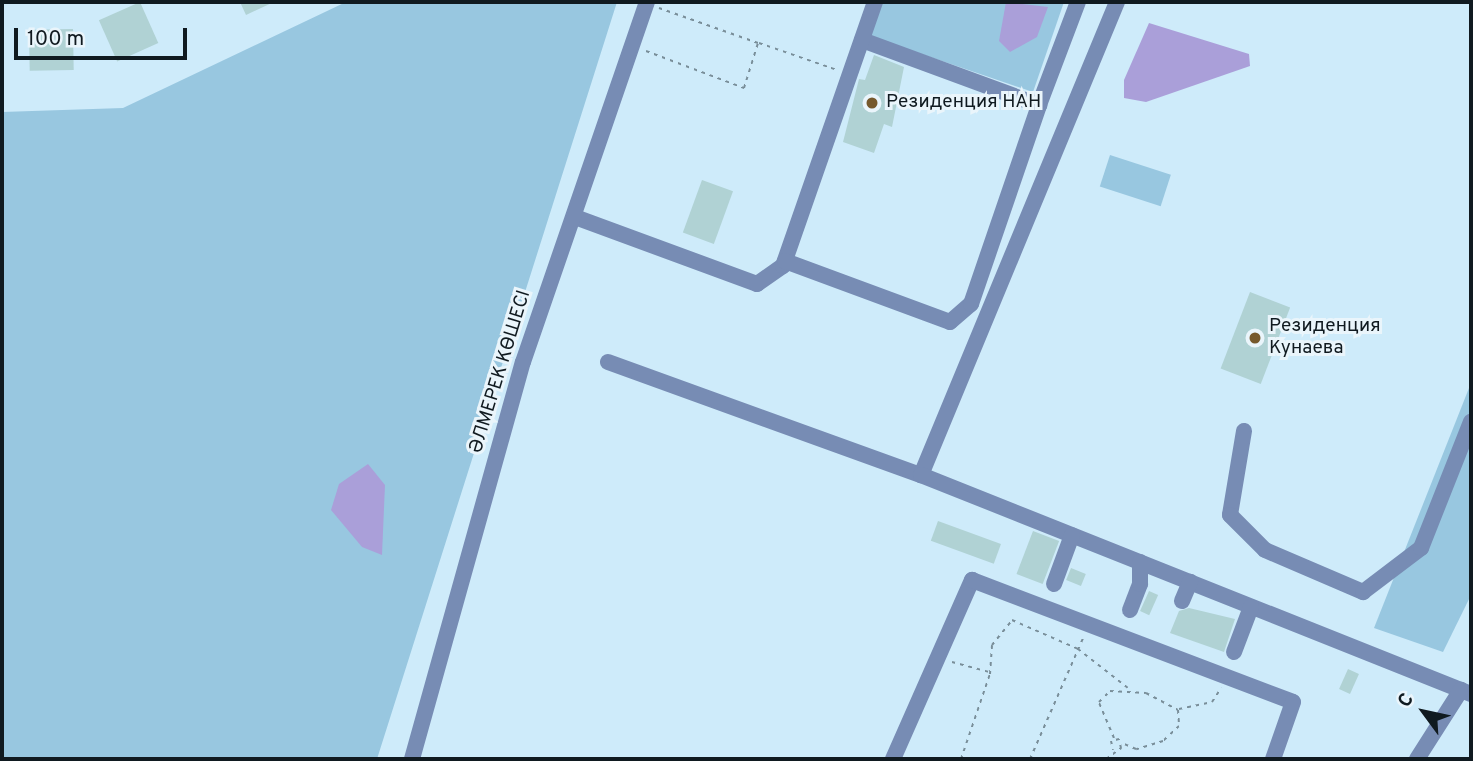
<!DOCTYPE html>
<html>
<head>
<meta charset="utf-8">
<style>
  body { margin:0 }
  #map { position:relative; width:1473px; height:761px; overflow:hidden; background:#ceebfa; font-family:Overpass,sans-serif }
  div>[style] { position:absolute }
  .green>* { inset:0; background:#98c7e0; transform-origin:0 0 }
  .water>* { inset:0; background:#aa9fd9 }
  .building>* { inset:0; background:#b0d2d4; transform-origin:0 0 }
  .path>* { height:2px; margin-top:-1px; transform-origin:0; background:repeating-linear-gradient(90deg,#798e99 0 3.5px,transparent 0 8.5px) }
  .minor>* { height:16px; margin:-8px; padding:0 8px; transform-origin:8px; border-radius:8px; background:#778cb4 }
  .dots>* { width:19px; height:19px; translate:-50% -50%; box-sizing:border-box; border:4px solid #eaf5fb; border-radius:50% }
  span { translate:-50% -50%; white-space:nowrap; text-align:center; line-height:1.15; -webkit-text-stroke:6px #eaf5fb; paint-order:stroke }
  .poi-label { font-size:19px; color:#101a20 }
  .left { translate:0 -50%; text-align:left }
  .street-label { font-size:19px; color:#101a20 }
  .frame { position:absolute; inset:0; border:4px solid #101a20; pointer-events:none }
  .north { position:absolute; left:1389px; top:677px; width:70px; height:70px; -webkit-text-stroke:5px #eaf5fb; paint-order:stroke; rotate:303deg; font-size:19px; font-weight:700; line-height:28px; text-align:center; color:#101a20 }
  .north::after { content:''; display:block; margin:auto; width:24px; height:32px; background:#101a20; clip-path:polygon(50% 0,100% 100%,50% 72%,0 100%) }
  .scale { position:absolute; left:14px; top:28px; width:173px; height:32px; box-sizing:border-box; border:4px solid #101a20; border-top:0; padding-left:9px; font-size:21px; line-height:24px; white-space:nowrap; color:#101a20; -webkit-text-stroke:5px #eaf5fb; paint-order:stroke }
</style>
</head>
<body>
<div id="map">
  <div class="green">
    <div style="clip-path:polygon(346px 2px,617px 2px,377px 759px,2px 759px,2px 112px,123px 108px)"></div>
    <div style="clip-path:polygon(881px 2px,1064px 2px,1033px 92px,869px 36px)"></div>
    <div style="left:1110px;top:155px;width:64px;height:33px;rotate:18deg"></div>
    <div style="clip-path:polygon(1471px 383px,1471px 595px,1443px 652px,1374px 628px)"></div>
  </div>
  <div class="water">
    <div style="clip-path:polygon(1006px 2px,1048px 7px,1037px 37px,1010px 52px,999px 41px)"></div>
    <div style="clip-path:polygon(1149px 23px,1249px 54px,1250px 66px,1146px 102px,1124px 98px,1124px 80px)"></div>
    <div style="clip-path:polygon(368px 464px,385px 485px,382px 555px,362px 547px,331px 510px,339px 484px)"></div>
  </div>
  <div class="building">
    <div style="left:140px;top:2px;width:45px;height:45px;rotate:66deg"></div>
    <div style="clip-path:polygon(240px 2px,274px 2px,246px 15px)"></div>
    <div style="left:73px;top:29px;width:41px;height:44px;rotate:89deg"></div>
    <div style="clip-path:polygon(874px 55px,904px 67px,892px 127px,884px 124px,874px 153px,843px 142px,859px 79px,865px 80px)"></div>
    <div style="left:702px;top:180px;width:33px;height:56px;rotate:20deg"></div>
    <div style="left:1250px;top:292px;width:43px;height:82px;rotate:21deg"></div>
    <div style="left:938px;top:521px;width:67px;height:21px;rotate:20deg"></div>
    <div style="left:1033px;top:531px;width:28px;height:46px;rotate:21deg"></div>
    <div style="left:1071px;top:568px;width:16px;height:13px;rotate:22deg"></div>
    <div style="left:1149px;top:591px;width:10px;height:22px;rotate:24deg"></div>
    <div style="clip-path:polygon(1189px 608px,1235px 619px,1224px 652px,1170px 633px,1179px 611px)"></div>
    <div style="left:1348px;top:669px;width:12px;height:22px;rotate:24deg"></div>
  </div>
  <div class="path">
    <div style="left:759px;top:43px;width:83px;rotate:19.1deg"></div>
    <div style="left:646px;top:51px;width:105px;rotate:20.7deg"></div>
    <div style="left:744px;top:88px;width:47px;rotate:-72.7deg"></div>
    <div style="left:758px;top:43px;width:105px;rotate:-160.5deg"></div>
    <div style="left:952px;top:662px;width:39px;rotate:15deg"></div>
    <div style="left:1179px;top:709px;width:34px;rotate:-12deg"></div>
    <div style="left:1212px;top:702px;width:17px;rotate:-57deg"></div>
    <div style="left:1114px;top:738px;width:39px;rotate:-113deg"></div>
    <div style="left:1099px;top:702px;width:16px;rotate:-45deg"></div>
    <div style="left:1110px;top:691px;width:36px;rotate:3deg"></div>
    <div style="left:1146px;top:693px;width:36px;rotate:28deg"></div>
    <div style="left:1178px;top:710px;width:16px;rotate:86deg"></div>
    <div style="left:1179px;top:726px;width:22px;rotate:137deg"></div>
    <div style="left:1163px;top:741px;width:28px;rotate:163deg"></div>
    <div style="left:1136px;top:749px;width:15px;rotate:-157deg"></div>
    <div style="left:961px;top:759px;width:90px;rotate:-71.2deg"></div>
    <div style="left:990px;top:674px;width:29px;rotate:-86deg"></div>
    <div style="left:992px;top:645px;width:32px;rotate:-51deg"></div>
    <div style="left:1012px;top:620px;width:72px;rotate:23.7deg"></div>
    <div style="left:1078px;top:649px;width:63px;rotate:38deg"></div>
    <div style="left:1030px;top:759px;width:132px;rotate:-66.3deg"></div>
    <div style="left:1106px;top:759px;width:19px;rotate:-36deg"></div>
    <div style="left:1121px;top:748px;width:9px;rotate:-103deg"></div>
    <div style="left:1119px;top:739px;width:8px;rotate:166deg"></div>
    <div style="left:1111px;top:741px;width:9px;rotate:77deg"></div>
  </div>
  <div class="minor">
    <div style="left:862px;top:40px;width:189px;rotate:20.2deg"></div>
    <div style="left:1039px;top:105px;width:110px;rotate:-69.3deg"></div>
    <div style="left:575px;top:217px;width:194px;rotate:20.2deg"></div>
    <div style="left:757px;top:284px;width:32px;rotate:-35deg"></div>
    <div style="left:783px;top:266px;width:280px;rotate:-70.8deg"></div>
    <div style="left:785px;top:261px;width:176px;rotate:20.3deg"></div>
    <div style="left:950px;top:322px;width:28px;rotate:-41deg"></div>
    <div style="left:971px;top:304px;width:210px;rotate:-71.1deg"></div>
    <div style="left:608px;top:362px;width:333px;rotate:19.9deg"></div>
    <div style="left:921px;top:475px;width:512px;rotate:-67.49deg"></div>
    <div style="left:1244px;top:431px;width:85px;rotate:99.5deg"></div>
    <div style="left:1230px;top:515px;width:49px;rotate:45deg"></div>
    <div style="left:1265px;top:550px;width:107px;rotate:23.2deg"></div>
    <div style="left:1363px;top:592px;width:73px;rotate:-37.2deg"></div>
    <div style="left:1421px;top:548px;width:136px;rotate:-68.4deg"></div>
    <div style="left:921px;top:475px;width:592px;rotate:21.71deg"></div>
    <div style="left:1054px;top:584px;width:52px;rotate:-69.8deg"></div>
    <div style="left:1182px;top:601px;width:21px;rotate:-67deg"></div>
    <div style="left:1130px;top:610px;width:28px;rotate:-69deg"></div>
    <div style="left:1140px;top:584px;width:22px;rotate:-90deg"></div>
    <div style="left:1234px;top:652px;width:48px;rotate:-69.3deg"></div>
    <div style="left:412px;top:759px;width:412px;rotate:-74.4deg"></div>
    <div style="left:523px;top:362px;width:381px;rotate:-71deg"></div>
    <div style="left:893px;top:759px;width:196px;rotate:-66.2deg"></div>
    <div style="left:972px;top:580px;width:343px;rotate:20.8deg"></div>
    <div style="left:1293px;top:702px;width:60px;rotate:109.3deg"></div>
    <div style="left:1417px;top:759px;width:82px;rotate:-57.5deg"></div>
  </div>
  <div class="dots">
    <div style="left:872px;top:103px;background:#76592c"></div>
    <div style="left:1255px;top:338px;background:#76592c"></div>
  </div>
  <div class="poi-label">
    <span class="left" style="left:886px;top:103px">Резиденция НАН</span>
    <span class="left" style="left:1269px;top:338px">Резиденция<br>Кунаева</span>
  </div>
  <div class="street-label">
    <span style="left:501px;top:372px;rotate:-73deg">ӘЛМЕРЕК КӨШЕСІ</span>
  </div>
  <div class="frame"></div>
  <div class="north">С</div>
  <div class="scale">100 m</div>
</div>
</body>
</html>
